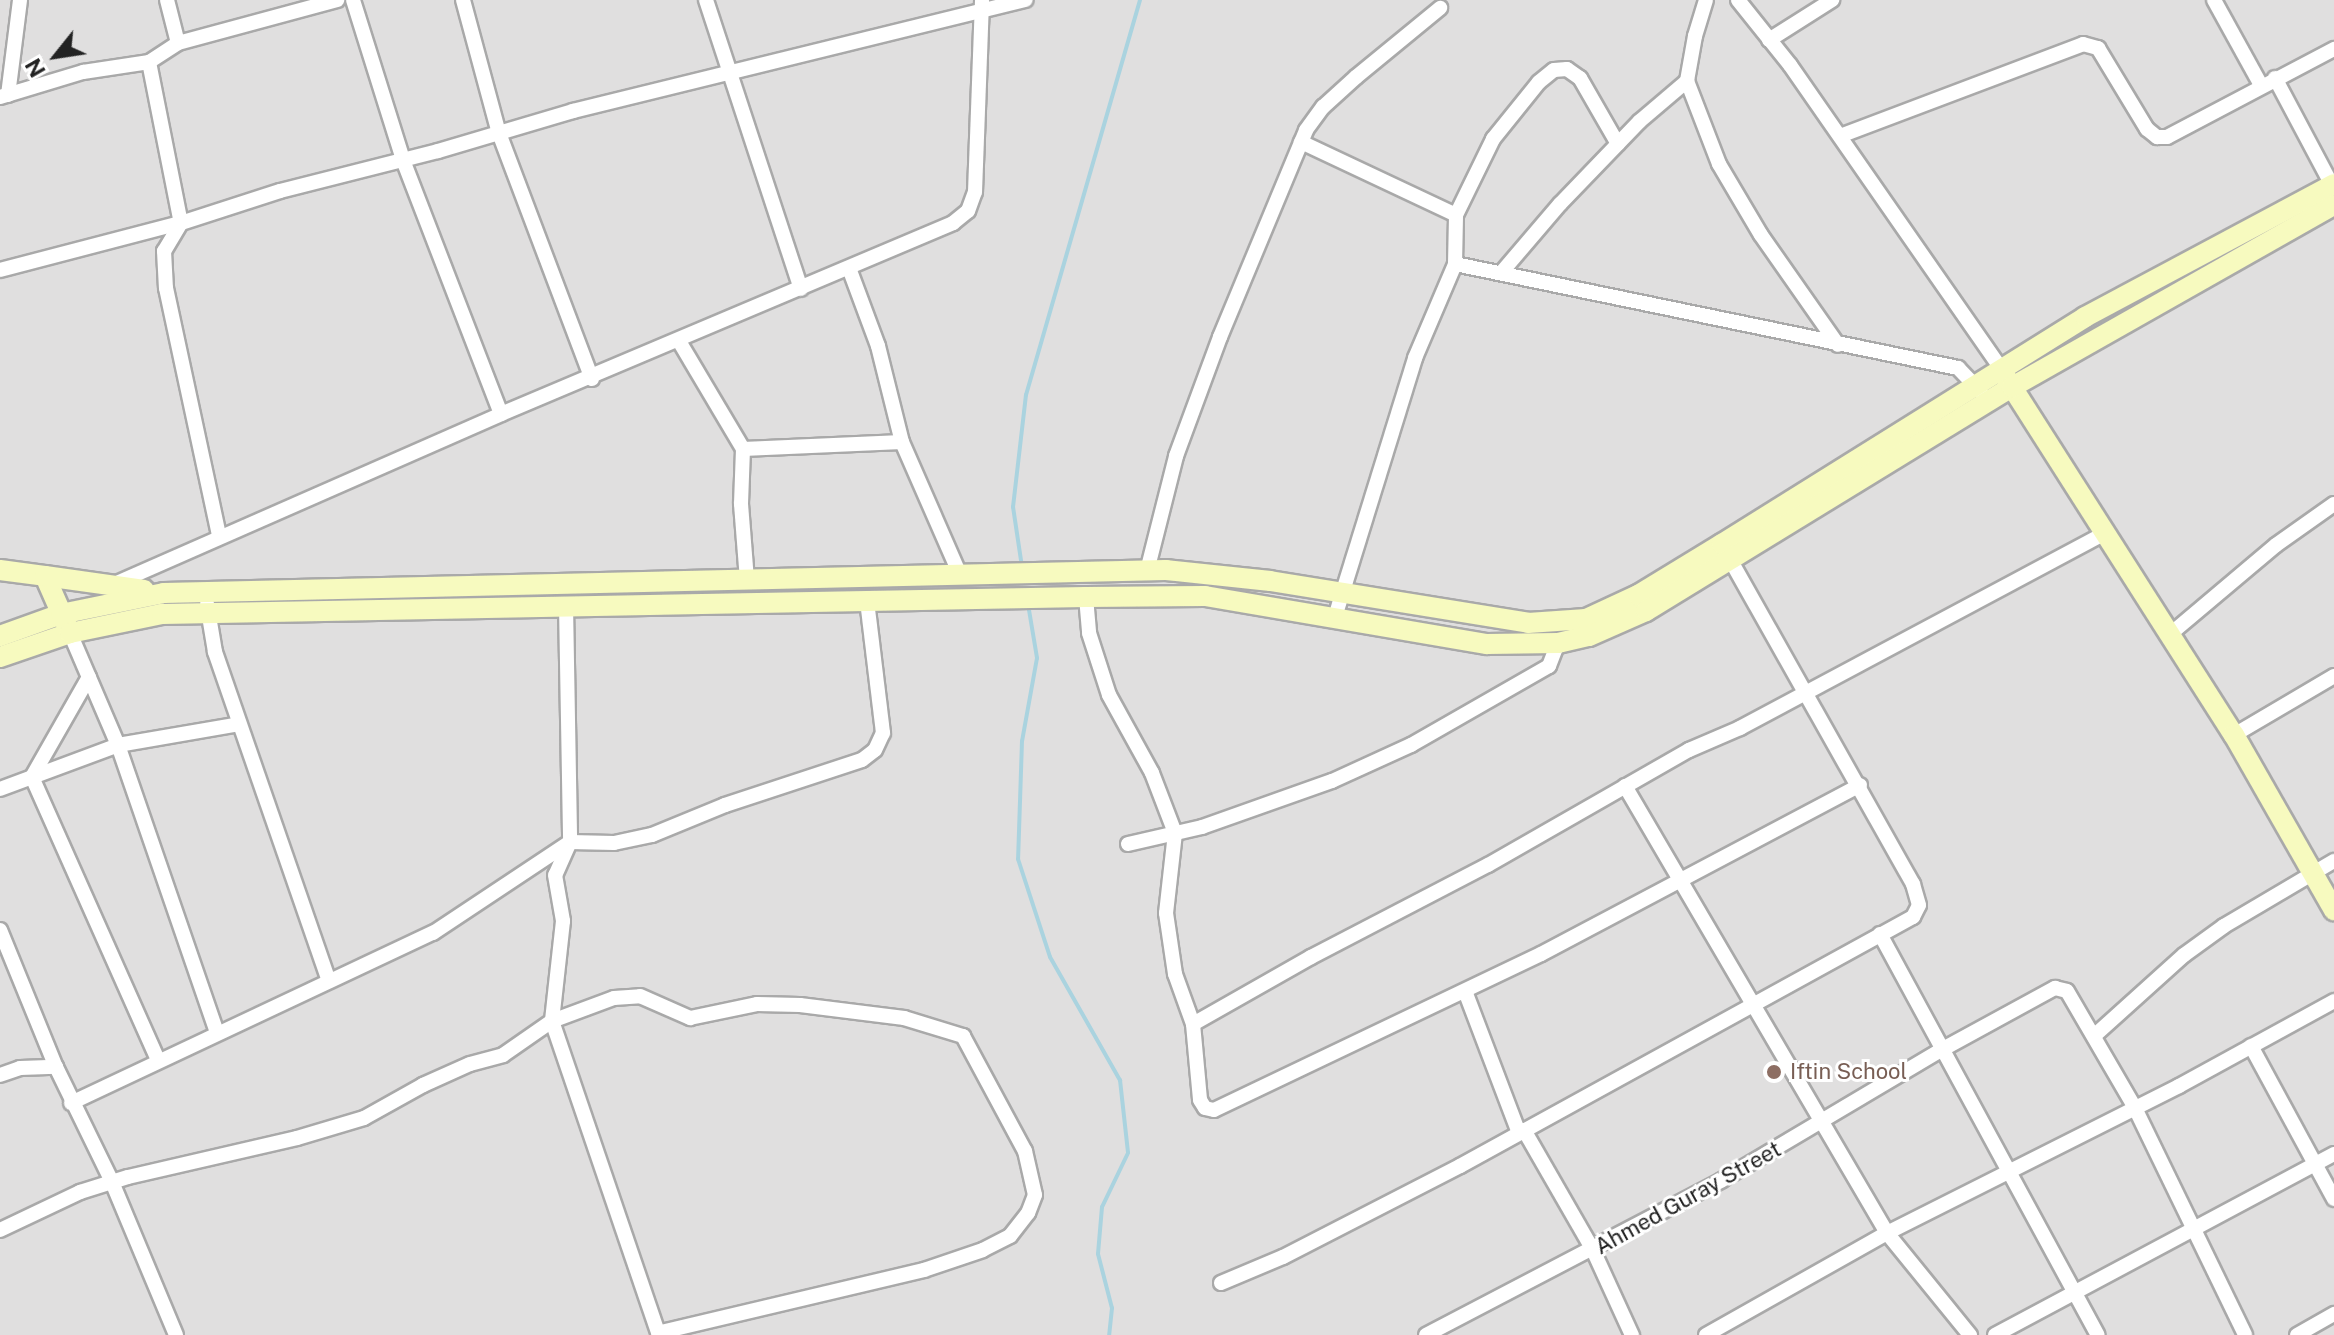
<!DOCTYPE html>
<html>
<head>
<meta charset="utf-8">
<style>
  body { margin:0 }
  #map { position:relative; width:2334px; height:1335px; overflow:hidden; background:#f2efe9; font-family:"Public Sans",sans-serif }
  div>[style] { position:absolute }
  .residential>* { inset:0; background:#e0dfdf; transform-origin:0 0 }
  .stream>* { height:4px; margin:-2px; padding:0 2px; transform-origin:2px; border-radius:2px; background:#aad3df }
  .roads { filter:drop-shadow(2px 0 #a9a9a9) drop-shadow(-2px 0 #a9a9a9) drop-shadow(0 2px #a9a9a9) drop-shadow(0 -2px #a9a9a9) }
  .street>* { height:14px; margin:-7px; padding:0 7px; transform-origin:7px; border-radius:7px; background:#fff }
  .secondary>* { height:20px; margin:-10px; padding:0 10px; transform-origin:10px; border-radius:10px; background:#f7fabf }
  .dots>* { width:22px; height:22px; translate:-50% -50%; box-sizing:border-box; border:4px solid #fff; border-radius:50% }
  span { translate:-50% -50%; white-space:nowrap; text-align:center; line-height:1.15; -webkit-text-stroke:6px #fff; paint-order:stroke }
  .education-label { font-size:22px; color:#785e54 }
  .left { translate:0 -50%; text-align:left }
  .street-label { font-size:22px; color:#222 }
  .north { position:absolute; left:16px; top:16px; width:80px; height:80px; -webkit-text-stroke:6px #fff; paint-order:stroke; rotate:240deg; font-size:22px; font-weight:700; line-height:32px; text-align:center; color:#222 }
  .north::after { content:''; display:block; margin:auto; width:28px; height:36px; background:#222; clip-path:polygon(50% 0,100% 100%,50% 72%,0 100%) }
</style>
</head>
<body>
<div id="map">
  <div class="residential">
    <div style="left:0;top:0;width:2334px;height:1335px"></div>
  </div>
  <div class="stream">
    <div style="left:1022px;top:567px;width:61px;rotate:-98.5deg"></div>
    <div style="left:1013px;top:507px;width:113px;rotate:-83.4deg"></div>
    <div style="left:1026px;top:395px;width:411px;rotate:-73.9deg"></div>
    <div style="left:1028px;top:604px;width:55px;rotate:80.5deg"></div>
    <div style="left:1037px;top:658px;width:84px;rotate:100.2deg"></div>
    <div style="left:1022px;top:741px;width:118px;rotate:91.9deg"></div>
    <div style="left:1018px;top:859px;width:103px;rotate:71.9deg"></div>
    <div style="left:1050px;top:957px;width:142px;rotate:60.4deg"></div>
    <div style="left:1120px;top:1080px;width:73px;rotate:83.7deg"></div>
    <div style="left:1128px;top:1153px;width:60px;rotate:115.7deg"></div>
    <div style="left:1102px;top:1207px;width:47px;rotate:94.9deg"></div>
    <div style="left:1098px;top:1254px;width:56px;rotate:75.5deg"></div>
    <div style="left:1112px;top:1308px;width:27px;rotate:96deg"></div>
  </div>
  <div class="roads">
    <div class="street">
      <div style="left:167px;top:0;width:44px;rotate:75.7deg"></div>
      <div style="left:353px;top:0;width:168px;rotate:72.6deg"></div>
      <div style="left:403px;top:160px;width:272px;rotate:68.9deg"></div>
      <div style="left:463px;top:0;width:138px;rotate:74.9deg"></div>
      <div style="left:499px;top:133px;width:263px;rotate:69.3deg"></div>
      <div style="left:706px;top:0;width:304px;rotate:71.8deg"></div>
      <div style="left:1706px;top:0;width:38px;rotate:107deg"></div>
      <div style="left:1695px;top:36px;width:46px;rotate:100.1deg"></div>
      <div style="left:1687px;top:81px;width:89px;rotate:68.9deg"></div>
      <div style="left:1719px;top:164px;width:82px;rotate:59.4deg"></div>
      <div style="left:1761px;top:235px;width:134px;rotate:55deg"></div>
      <div style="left:1738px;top:0;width:83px;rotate:51.3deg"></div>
      <div style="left:1790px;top:65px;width:370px;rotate:55.2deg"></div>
      <div style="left:2214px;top:0;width:97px;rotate:61.1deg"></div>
      <div style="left:1769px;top:40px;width:75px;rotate:-32.4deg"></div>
      <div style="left:149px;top:62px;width:164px;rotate:78.8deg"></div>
      <div style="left:181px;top:223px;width:33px;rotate:121deg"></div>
      <div style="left:164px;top:251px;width:37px;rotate:87deg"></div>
      <div style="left:166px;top:288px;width:254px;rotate:77.9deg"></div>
      <div style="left:2275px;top:78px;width:121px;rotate:62deg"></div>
      <div style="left:8px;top:95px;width:96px;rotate:-82.8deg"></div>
      <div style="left:0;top:97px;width:87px;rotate:-16.8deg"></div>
      <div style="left:83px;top:72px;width:67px;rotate:-8.6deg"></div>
      <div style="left:149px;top:62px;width:35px;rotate:-33deg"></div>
      <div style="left:178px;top:43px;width:165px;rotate:-15.1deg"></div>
      <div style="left:1840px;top:136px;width:260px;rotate:-20.7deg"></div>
      <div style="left:2083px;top:44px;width:16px;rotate:15deg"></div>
      <div style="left:2098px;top:48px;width:95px;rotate:58.8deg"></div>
      <div style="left:2147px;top:129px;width:13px;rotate:39deg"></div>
      <div style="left:2157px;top:137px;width:10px"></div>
      <div style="left:2167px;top:137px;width:189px;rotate:-27.8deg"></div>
      <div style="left:1301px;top:142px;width:171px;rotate:25.2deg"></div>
      <div style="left:1455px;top:264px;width:514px;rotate:11.68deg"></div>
      <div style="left:1958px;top:368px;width:33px;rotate:46deg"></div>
      <div style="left:849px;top:268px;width:83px;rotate:69.6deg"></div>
      <div style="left:878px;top:346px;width:99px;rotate:76deg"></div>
      <div style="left:902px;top:442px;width:145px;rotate:66.4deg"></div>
      <div style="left:0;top:270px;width:187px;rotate:-14.6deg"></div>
      <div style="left:181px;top:223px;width:104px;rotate:-17.9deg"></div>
      <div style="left:280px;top:191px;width:163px;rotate:-14.2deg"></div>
      <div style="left:438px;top:151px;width:141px;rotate:-16.5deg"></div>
      <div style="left:573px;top:111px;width:466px;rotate:-13.8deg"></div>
      <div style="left:1501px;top:273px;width:91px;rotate:-49.5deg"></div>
      <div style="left:1560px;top:204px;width:115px;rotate:-46.1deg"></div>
      <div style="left:1640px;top:121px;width:62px;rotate:-40.4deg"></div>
      <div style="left:679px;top:341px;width:126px;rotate:59.3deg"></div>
      <div style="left:743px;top:449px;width:159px;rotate:-2.5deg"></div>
      <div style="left:743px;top:449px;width:55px;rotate:92.1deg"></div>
      <div style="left:741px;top:504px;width:76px;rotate:85.5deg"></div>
      <div style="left:1147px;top:571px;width:119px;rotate:-75.8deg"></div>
      <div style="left:1176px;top:456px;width:127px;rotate:-69.7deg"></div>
      <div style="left:1220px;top:337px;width:224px;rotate:-67.4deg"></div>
      <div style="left:1306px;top:130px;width:29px;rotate:-54deg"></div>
      <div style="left:1323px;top:107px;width:45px;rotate:-42.3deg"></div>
      <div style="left:1356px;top:77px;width:109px;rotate:-39.4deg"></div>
      <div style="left:112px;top:585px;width:425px;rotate:-23.7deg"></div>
      <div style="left:501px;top:414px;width:491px;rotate:-22.9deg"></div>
      <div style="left:953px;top:223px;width:19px;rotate:-39deg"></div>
      <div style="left:968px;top:211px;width:20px;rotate:-70deg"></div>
      <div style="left:975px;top:192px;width:192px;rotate:-87.9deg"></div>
      <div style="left:1086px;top:597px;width:36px;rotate:85deg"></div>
      <div style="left:1089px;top:633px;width:65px;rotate:72.1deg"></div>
      <div style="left:1109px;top:695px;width:89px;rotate:61.1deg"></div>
      <div style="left:1152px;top:773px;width:64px;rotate:69deg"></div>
      <div style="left:1175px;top:833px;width:81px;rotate:96.4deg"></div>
      <div style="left:1166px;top:913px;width:62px;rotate:81.6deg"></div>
      <div style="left:1175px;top:974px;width:53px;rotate:70.2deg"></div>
      <div style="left:1193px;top:1024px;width:76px;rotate:84.7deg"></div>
      <div style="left:1200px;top:1100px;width:9px;rotate:58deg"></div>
      <div style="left:1205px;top:1108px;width:9px;rotate:13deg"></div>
      <div style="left:1214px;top:1110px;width:362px;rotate:-25.5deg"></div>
      <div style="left:1541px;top:954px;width:361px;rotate:-27.9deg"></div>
      <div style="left:207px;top:604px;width:49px;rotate:80.5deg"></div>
      <div style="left:215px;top:652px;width:348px;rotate:70.9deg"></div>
      <div style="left:566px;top:605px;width:237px;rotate:89deg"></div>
      <div style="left:570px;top:842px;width:36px;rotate:114deg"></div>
      <div style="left:555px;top:875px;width:47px;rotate:80.1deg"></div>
      <div style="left:563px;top:921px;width:101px;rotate:96.3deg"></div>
      <div style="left:552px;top:1021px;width:332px;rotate:71.2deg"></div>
      <div style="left:1335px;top:617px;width:271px;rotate:-72.8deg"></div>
      <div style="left:1415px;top:358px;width:102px;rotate:-66.9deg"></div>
      <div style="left:1455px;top:264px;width:49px;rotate:-88.8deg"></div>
      <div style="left:1456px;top:215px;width:85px;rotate:-64deg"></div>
      <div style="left:1493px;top:139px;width:73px;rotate:-51.1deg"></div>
      <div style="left:1539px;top:82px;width:19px;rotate:-39deg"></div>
      <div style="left:1554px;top:70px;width:13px;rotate:-4deg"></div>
      <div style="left:1567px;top:69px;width:16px;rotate:35deg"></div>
      <div style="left:1580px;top:78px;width:76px;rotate:60.1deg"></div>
      <div style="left:70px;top:633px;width:122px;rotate:66.8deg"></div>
      <div style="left:118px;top:745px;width:304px;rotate:71deg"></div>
      <div style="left:2168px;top:636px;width:141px;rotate:-40.1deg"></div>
      <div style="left:2276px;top:545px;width:71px;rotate:-35.3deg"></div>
      <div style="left:89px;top:677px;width:115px;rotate:119.7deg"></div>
      <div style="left:32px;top:777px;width:310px;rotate:66deg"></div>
      <div style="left:2234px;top:735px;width:116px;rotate:-30.5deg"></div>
      <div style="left:1625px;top:786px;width:518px;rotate:59.62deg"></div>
      <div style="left:1887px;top:1233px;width:132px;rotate:50.9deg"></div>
      <div style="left:0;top:789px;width:126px;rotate:-20.4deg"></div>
      <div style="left:118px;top:745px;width:123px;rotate:-9.8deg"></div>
      <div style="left:1128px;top:844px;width:76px;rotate:-12.9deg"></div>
      <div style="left:1202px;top:827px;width:138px;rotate:-19.5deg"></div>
      <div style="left:1332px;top:781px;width:87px;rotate:-24.5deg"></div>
      <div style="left:1411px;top:745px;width:159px;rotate:-29.8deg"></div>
      <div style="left:1549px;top:666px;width:25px;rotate:-69deg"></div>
      <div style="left:0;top:930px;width:148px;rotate:67.8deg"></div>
      <div style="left:56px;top:1067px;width:128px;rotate:64deg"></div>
      <div style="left:112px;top:1182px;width:166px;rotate:67.3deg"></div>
      <div style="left:1880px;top:934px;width:456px;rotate:61.5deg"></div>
      <div style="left:1465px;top:991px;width:152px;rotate:69.2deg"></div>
      <div style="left:1193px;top:1024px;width:136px;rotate:-29.6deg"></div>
      <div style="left:1311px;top:957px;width:199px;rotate:-27.5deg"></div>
      <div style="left:1488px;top:865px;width:232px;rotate:-29.8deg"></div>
      <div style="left:1689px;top:750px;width:56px;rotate:-23.3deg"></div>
      <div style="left:1740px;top:728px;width:412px;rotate:-28.1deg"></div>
      <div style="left:2094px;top:1036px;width:121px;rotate:-42deg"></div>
      <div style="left:2184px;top:955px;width:49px;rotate:-35.9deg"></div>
      <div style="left:2224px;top:926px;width:128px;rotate:-30.6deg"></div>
      <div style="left:2251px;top:1046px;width:174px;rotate:61.5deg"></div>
      <div style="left:0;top:1075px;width:21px;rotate:-19deg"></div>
      <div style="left:20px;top:1068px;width:36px;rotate:-2deg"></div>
      <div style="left:71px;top:1103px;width:400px;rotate:-25.2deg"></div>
      <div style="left:433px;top:933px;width:164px;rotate:-33.6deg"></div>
      <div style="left:570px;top:842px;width:44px;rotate:1.3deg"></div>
      <div style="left:614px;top:843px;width:39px;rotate:-12deg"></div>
      <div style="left:652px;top:835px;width:79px;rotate:-22.3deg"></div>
      <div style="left:725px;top:805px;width:144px;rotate:-18.2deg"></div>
      <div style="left:862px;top:760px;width:16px;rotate:-38deg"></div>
      <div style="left:875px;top:750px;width:19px;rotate:-65deg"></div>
      <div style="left:883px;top:733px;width:134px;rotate:-96.9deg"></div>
      <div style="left:1524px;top:1130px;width:138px;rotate:60.1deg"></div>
      <div style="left:1593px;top:1250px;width:94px;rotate:65.4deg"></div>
      <div style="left:0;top:1230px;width:89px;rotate:-25.4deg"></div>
      <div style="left:80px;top:1192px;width:50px;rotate:-17.4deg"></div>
      <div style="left:128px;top:1177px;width:173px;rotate:-13deg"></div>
      <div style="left:297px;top:1138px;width:70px;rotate:-16.6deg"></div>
      <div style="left:364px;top:1118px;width:68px;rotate:-29.2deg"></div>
      <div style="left:423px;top:1085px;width:51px;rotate:-24.1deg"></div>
      <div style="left:470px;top:1064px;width:34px;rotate:-15deg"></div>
      <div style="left:503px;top:1055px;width:60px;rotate:-34.8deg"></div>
      <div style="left:552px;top:1021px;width:66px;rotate:-20.4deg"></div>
      <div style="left:614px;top:998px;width:26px;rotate:-4deg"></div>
      <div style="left:640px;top:996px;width:55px;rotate:23.7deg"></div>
      <div style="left:690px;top:1018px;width:68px;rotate:-11.8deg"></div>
      <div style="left:757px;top:1004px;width:43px;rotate:1.3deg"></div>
      <div style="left:800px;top:1005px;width:105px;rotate:7.1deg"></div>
      <div style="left:904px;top:1018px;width:62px;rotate:17deg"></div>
      <div style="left:963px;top:1036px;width:131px;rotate:61.7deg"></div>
      <div style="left:1025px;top:1151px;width:45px;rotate:77.2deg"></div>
      <div style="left:1035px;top:1195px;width:19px;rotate:111deg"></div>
      <div style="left:1028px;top:1213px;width:29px;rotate:128deg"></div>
      <div style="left:1010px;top:1236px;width:30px;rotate:153deg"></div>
      <div style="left:983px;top:1250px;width:62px;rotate:161.3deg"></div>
      <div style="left:924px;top:1270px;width:273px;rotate:166.7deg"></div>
      <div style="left:1221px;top:1283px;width:67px;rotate:-22.8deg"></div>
      <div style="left:1283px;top:1257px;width:199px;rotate:-27.2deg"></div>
      <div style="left:1460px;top:1166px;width:517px;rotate:-28.8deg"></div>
      <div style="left:1913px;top:917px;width:13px;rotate:-63deg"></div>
      <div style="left:1919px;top:905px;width:22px;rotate:-106deg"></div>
      <div style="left:1913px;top:884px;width:381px;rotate:-119.4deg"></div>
      <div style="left:1426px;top:1335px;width:334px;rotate:-27.6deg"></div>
      <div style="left:1722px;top:1180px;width:257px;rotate:-30.7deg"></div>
      <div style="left:1943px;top:1049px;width:128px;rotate:-28.6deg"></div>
      <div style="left:2055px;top:988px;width:12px;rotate:14deg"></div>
      <div style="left:2067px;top:991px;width:135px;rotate:59.8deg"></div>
      <div style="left:2135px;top:1108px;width:252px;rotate:64.1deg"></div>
      <div style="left:1706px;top:1335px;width:208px;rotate:-29.4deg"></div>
      <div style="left:1887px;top:1233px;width:327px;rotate:-26.7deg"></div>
      <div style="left:2179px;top:1086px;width:177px;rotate:-28.7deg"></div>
      <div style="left:1995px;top:1335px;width:384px;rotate:-28.1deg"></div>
      <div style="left:2297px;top:1335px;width:43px;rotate:-29.6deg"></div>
    </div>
    <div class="secondary">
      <div style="left:2005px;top:376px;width:426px;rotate:57.5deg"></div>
      <div style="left:2234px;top:735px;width:202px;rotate:60.3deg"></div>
      <div style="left:0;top:570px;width:45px;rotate:7.6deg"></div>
      <div style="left:45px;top:576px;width:55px;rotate:66.3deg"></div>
      <div style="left:45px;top:576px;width:100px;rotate:8deg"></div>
      <div style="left:0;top:636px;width:65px;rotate:-19.8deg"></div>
      <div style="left:61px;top:614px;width:105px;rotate:-11.5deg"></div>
      <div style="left:164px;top:593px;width:1002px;rotate:-1.31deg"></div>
      <div style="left:1166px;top:570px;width:105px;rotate:6deg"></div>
      <div style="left:1270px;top:581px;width:261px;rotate:9.2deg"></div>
      <div style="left:1528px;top:623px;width:58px;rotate:-3.9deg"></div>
      <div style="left:1586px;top:619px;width:57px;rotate:-24.8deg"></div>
      <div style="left:1638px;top:595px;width:98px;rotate:-31.3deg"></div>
      <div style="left:1722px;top:544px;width:428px;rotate:-32deg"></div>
      <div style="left:2085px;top:317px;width:282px;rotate:-28.1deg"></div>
      <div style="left:0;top:657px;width:74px;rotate:-18.9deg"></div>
      <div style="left:70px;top:633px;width:94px;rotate:-11.7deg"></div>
      <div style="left:162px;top:614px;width:924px;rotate:-1.05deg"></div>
      <div style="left:1086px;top:597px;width:119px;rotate:-0.5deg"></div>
      <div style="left:1205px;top:596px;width:286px;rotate:9.7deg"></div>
      <div style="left:1487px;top:644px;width:71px;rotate:-0.8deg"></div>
      <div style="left:1558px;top:643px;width:32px;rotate:-13deg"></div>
      <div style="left:1589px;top:636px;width:62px;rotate:-23.7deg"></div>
      <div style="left:1646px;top:611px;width:429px;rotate:-31.5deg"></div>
      <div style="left:2012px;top:387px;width:370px;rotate:-29.5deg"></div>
    </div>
  </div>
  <div class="dots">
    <div style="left:1774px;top:1072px;background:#8d6e63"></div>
  </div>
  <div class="education-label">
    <span class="left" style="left:1790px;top:1072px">Iftin School</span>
  </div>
  <div class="street-label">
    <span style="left:1688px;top:1198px;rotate:-29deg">Ahmed Guray Street</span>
  </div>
  <div class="north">N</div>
</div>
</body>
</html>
